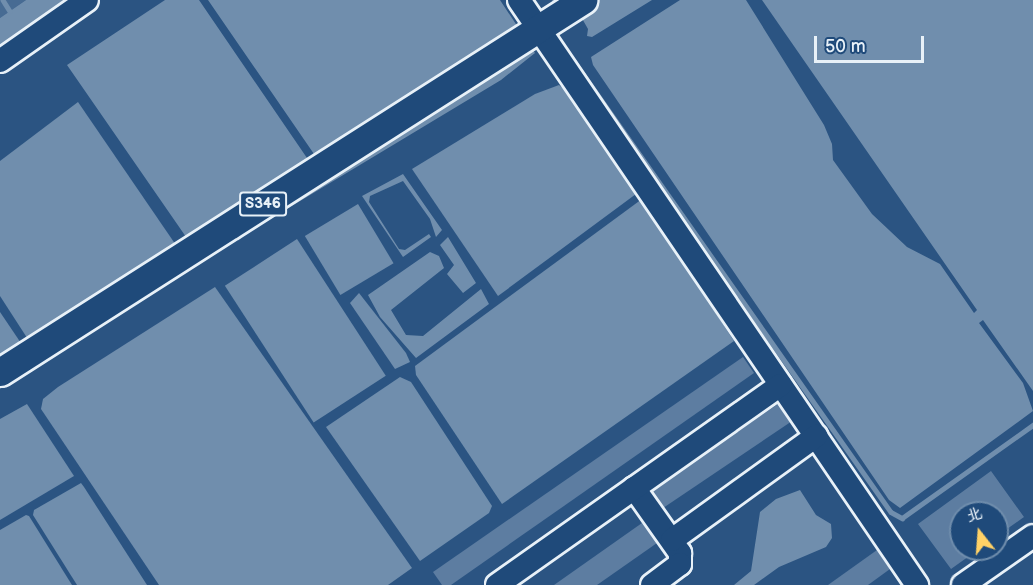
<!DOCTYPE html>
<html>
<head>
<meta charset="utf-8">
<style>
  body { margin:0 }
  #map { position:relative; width:1033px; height:585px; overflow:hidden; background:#2b5482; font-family:"Balsamiq Sans","LXGW WenKai TC",sans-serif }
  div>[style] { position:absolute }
  .green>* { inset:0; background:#476b93 }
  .water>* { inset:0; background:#708ead; transform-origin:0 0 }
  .stream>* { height:4.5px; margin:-2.25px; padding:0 2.25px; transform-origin:2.25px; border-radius:2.25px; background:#708ead }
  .building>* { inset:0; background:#5d7da1; transform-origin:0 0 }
  .roads { filter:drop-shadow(2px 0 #e8f1f8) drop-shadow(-2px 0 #e8f1f8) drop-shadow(0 2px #e8f1f8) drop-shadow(0 -2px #e8f1f8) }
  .minor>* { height:22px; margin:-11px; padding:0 11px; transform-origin:11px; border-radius:11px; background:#1f4a7a }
  .major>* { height:27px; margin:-13.5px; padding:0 13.5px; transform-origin:13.5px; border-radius:13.5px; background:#1f4a7a }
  span { translate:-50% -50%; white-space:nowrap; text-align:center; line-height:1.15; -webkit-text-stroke:5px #1f4a7a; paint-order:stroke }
  .shield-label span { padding:2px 4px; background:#1f4a7a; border:2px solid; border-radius:4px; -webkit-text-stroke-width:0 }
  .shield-label { font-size:15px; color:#e8f1f8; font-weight:700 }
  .north { position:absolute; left:949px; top:501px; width:60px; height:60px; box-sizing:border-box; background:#1f4a7a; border:2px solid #6f8dac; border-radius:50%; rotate:343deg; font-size:16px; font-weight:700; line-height:24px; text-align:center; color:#e8f1f8 }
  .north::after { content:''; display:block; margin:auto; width:21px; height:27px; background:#ffd166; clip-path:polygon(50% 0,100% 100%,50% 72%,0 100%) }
  .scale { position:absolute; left:814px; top:36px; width:110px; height:27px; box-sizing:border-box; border:3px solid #e8f1f8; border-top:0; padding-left:8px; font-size:18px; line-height:21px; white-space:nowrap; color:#e8f1f8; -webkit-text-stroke:4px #1f4a7a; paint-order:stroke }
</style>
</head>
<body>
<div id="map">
  <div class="green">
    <div style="clip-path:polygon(0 0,26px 0,0 18px)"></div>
  </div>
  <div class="water">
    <div style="clip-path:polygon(26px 0,70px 0,0 49px,0 18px)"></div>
    <div style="clip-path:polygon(165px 0,199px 0,320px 177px,325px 170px,208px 0,500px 0,535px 53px,501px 80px,202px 260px,67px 65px)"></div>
    <div style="clip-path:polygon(552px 0,652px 0,592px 37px,587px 36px,588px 29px,576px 8px,556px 6px)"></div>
    <div style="clip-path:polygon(680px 0,746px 0,824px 125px,832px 144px,833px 160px,872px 214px,907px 247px,940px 264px,974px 313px,977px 310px,762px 0,1033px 0,1033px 391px,983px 320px,979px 323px,1023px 383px,1033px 411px,900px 508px,889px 500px,593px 65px,591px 57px)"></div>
    <div style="clip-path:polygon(559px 85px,570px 94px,636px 194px,498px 296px,412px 169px,535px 94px)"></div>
    <div style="clip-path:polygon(78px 102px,180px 251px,183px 270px,42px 361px,0 296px,0 161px)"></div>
    <div style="clip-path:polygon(403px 174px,442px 230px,436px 237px,430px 219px,403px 181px,370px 196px,369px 202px,399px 249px,405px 250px,429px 234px,431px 237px,403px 257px,362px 196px)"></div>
    <div style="clip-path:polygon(642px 199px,734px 341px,502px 504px,416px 375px,415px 366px)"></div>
    <div style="left:358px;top:204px;width:69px;height:62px;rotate:59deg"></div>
    <div style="clip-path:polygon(448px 237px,476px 283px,463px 293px,447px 274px,454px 265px,440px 245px)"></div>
    <div style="left:297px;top:239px;width:163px;height:86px;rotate:57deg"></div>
    <div style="clip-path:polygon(430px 252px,439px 256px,444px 268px,391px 310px,406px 335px,423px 336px,481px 289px,489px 304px,416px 358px,380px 317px,368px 295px)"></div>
    <div style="clip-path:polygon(215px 287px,412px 568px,388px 585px,159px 585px,41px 409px,43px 399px,58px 387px)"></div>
    <div style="clip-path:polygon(359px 293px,406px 353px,410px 362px,395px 369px,350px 303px)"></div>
    <div style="clip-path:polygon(0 312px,29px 355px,33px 368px,0 389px)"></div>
    <div style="clip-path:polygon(400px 377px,411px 382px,492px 506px,489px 513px,420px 561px,326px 427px)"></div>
    <div style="clip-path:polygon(27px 404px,74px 476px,0 520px,0 419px)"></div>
    <div style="clip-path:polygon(81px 483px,84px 487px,147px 585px,77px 585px,33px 515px,34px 510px)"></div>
    <div style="clip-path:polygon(800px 490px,816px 515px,831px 524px,832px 538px,826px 547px,779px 567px,754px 585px,734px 585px,751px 571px,760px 512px,776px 499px)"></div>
    <div style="clip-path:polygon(26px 515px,29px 516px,72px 585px,0 585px,0 530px)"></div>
  </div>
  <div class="stream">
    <div style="left:3px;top:0;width:13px;rotate:58deg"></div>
    <div style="left:574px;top:61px;width:551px;rotate:54.9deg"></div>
    <div style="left:891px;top:512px;width:13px;rotate:29deg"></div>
    <div style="left:902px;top:518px;width:161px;rotate:-35.4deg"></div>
  </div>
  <div class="building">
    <div style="clip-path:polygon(743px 357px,754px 373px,451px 585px,442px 585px,433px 572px)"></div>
    <div style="left:778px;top:404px;width:22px;height:153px;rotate:56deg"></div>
    <div style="clip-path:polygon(991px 471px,1024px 517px,997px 536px,997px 513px,961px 513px,961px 549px,979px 549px,951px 569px,918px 524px)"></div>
    <div style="clip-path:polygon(642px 523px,657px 543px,597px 585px,554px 585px)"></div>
    <div style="clip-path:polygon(877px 550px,890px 569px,868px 585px,828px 585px)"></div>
  </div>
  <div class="roads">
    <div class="minor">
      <div style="left:519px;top:0;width:708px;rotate:55.77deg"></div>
      <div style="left:0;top:61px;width:106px;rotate:-35deg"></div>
      <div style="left:634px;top:488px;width:80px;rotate:54.7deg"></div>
      <div style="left:680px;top:553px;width:11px;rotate:90deg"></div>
      <div style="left:680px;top:564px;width:35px;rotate:143deg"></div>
      <div style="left:672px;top:540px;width:178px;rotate:-35.8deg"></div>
      <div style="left:497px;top:585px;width:347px;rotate:-35.2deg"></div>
      <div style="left:963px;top:585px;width:85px;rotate:-35deg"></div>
    </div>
    <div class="major">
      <div style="left:0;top:372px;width:692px;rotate:-32.54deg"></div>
    </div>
  </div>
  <div class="shield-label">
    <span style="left:263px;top:204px">S346</span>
  </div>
  <div class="north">北</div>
  <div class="scale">50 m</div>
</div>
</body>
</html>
